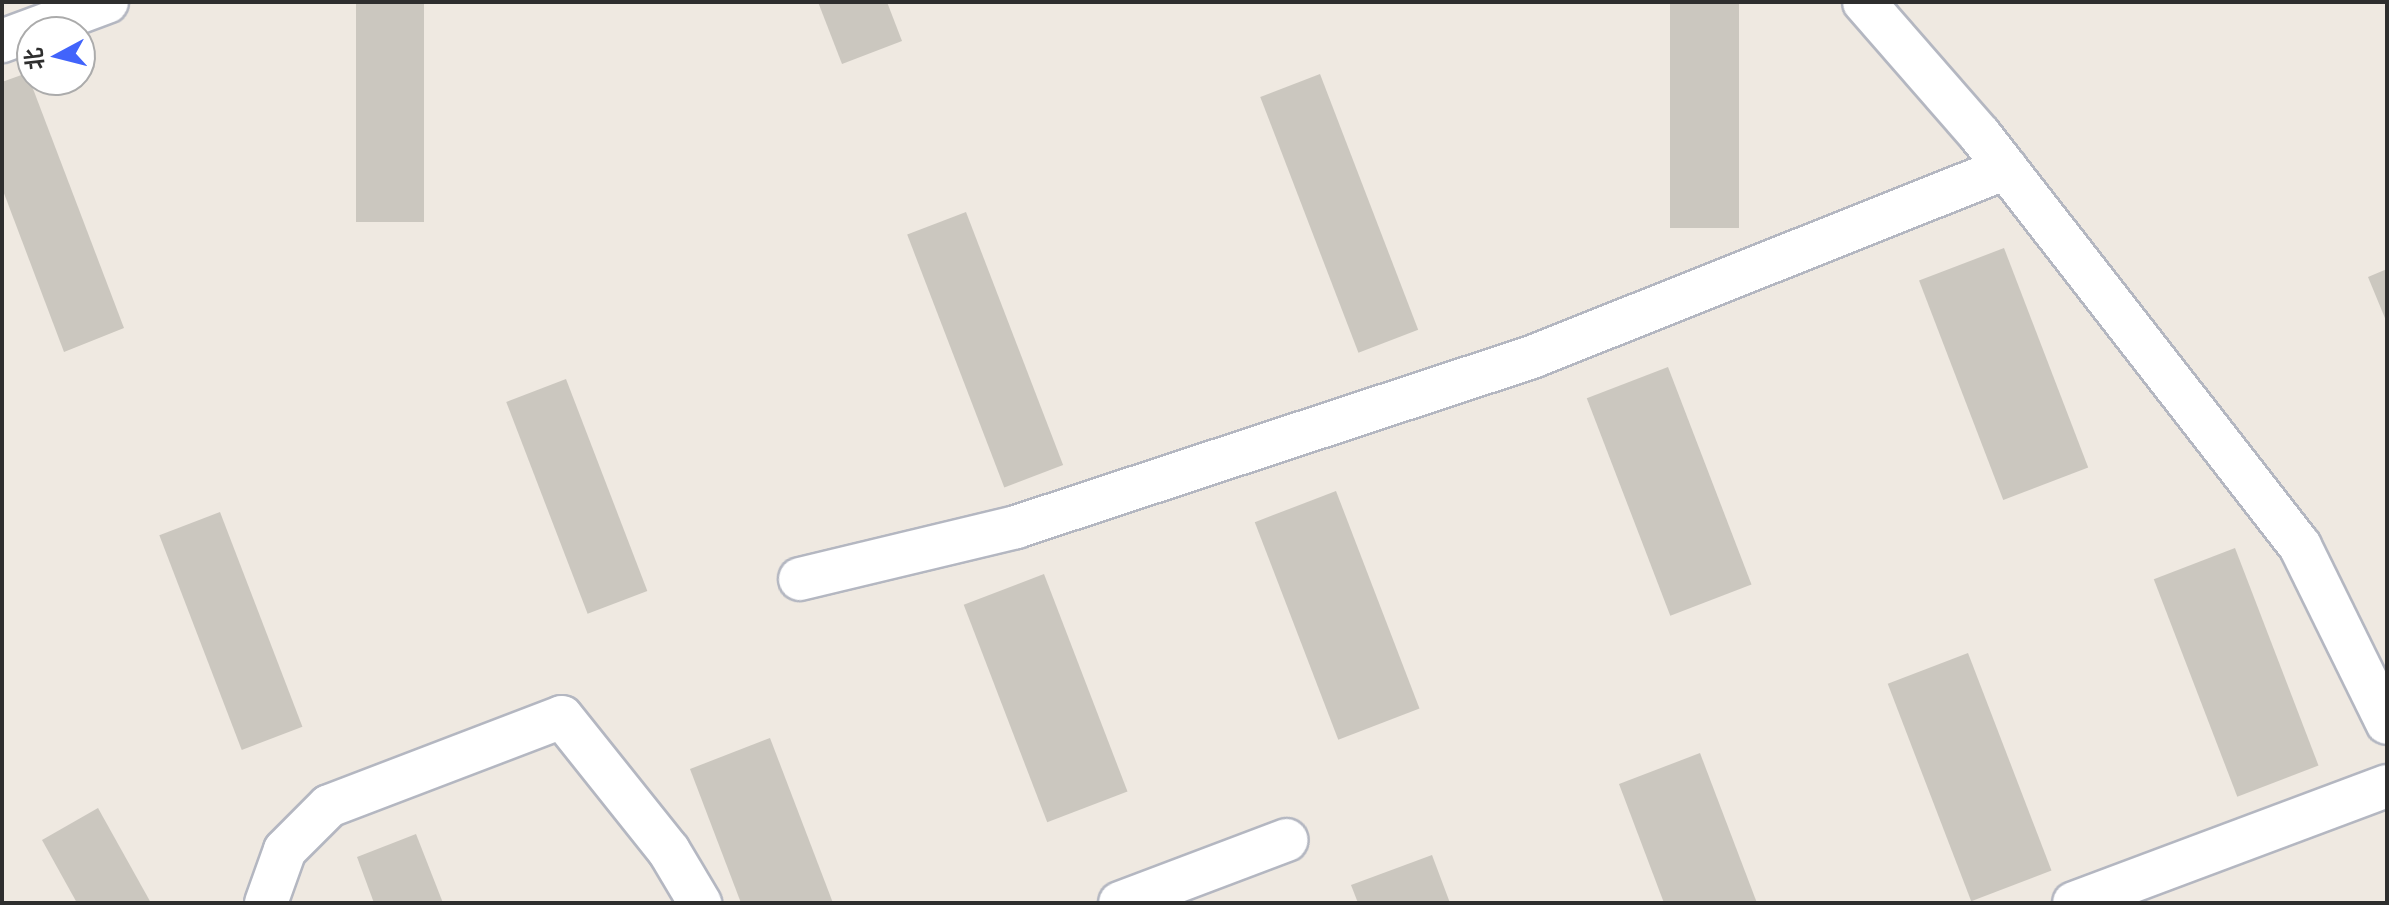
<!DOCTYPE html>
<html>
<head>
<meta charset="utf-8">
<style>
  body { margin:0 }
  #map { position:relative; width:2389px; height:905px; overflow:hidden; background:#efe9e1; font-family:"Space Grotesk","Noto Sans SC",sans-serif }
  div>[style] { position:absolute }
  .building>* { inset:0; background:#cbc7bf; transform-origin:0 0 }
  .roads { filter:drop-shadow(2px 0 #b4b7c1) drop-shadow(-2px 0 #b4b7c1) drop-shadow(0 2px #b4b7c1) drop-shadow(0 -2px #b4b7c1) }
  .minor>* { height:42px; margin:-21px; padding:0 21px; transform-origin:21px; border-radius:21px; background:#fff }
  span { translate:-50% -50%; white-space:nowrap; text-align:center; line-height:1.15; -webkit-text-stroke:6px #fff; paint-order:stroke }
  .frame { position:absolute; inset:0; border:4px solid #2e2e2e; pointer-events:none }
  .north { position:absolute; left:16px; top:16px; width:80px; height:80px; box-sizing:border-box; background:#fff; border:2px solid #ababab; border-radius:50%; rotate:263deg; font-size:22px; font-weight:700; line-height:32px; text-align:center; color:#2e2e2e }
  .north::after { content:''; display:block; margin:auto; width:28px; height:36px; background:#4264fb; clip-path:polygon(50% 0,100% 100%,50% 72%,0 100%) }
</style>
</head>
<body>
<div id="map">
  <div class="building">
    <div style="left:356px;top:2px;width:68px;height:220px"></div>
    <div style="clip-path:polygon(818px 2px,887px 2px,902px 41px,842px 64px)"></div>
    <div style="left:1670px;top:2px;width:69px;height:226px"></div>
    <div style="clip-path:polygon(27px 73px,124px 328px,64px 352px,2px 188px,2px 82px)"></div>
    <div style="left:1320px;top:74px;width:274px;height:64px;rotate:69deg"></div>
    <div style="left:966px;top:212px;width:271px;height:63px;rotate:69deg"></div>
    <div style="left:2004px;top:248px;width:235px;height:91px;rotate:69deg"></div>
    <div style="clip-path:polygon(2387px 269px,2387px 323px,2368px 277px)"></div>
    <div style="left:1668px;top:367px;width:233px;height:87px;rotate:69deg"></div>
    <div style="left:566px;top:379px;width:227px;height:64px;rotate:69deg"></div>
    <div style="left:1336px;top:491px;width:233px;height:87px;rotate:69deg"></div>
    <div style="left:220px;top:512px;width:230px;height:65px;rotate:69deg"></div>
    <div style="left:2235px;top:548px;width:233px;height:87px;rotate:69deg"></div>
    <div style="left:1044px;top:574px;width:233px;height:86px;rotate:69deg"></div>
    <div style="left:1968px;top:653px;width:233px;height:86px;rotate:69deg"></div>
    <div style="clip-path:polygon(770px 738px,833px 903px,741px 903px,690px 769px)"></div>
    <div style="clip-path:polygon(1700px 753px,1757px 903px,1664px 903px,1619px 784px)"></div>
    <div style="clip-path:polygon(98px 808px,151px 903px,77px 903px,42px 840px)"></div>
    <div style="clip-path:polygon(416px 834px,443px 903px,374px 903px,357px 857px)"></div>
    <div style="clip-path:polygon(1432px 855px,1450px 903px,1358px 903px,1351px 885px)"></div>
  </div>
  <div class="roads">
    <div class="minor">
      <div style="left:1864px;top:2px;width:176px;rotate:48.9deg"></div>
      <div style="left:1980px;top:135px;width:521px;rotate:52.1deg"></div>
      <div style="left:2300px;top:546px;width:197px;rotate:63.8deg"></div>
      <div style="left:2px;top:41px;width:112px;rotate:-20.4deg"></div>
      <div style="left:800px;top:579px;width:222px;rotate:-13.5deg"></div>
      <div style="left:1016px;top:527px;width:543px;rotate:-18.23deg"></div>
      <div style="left:1532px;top:357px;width:510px;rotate:-21.74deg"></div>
      <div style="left:266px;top:903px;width:56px;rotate:-70.3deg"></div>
      <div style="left:285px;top:850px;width:62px;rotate:-45deg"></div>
      <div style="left:329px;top:806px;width:249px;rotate:-20.9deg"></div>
      <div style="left:562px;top:717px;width:171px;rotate:51.4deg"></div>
      <div style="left:669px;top:851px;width:61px;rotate:59.2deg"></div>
      <div style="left:1120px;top:903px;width:178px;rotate:-20.7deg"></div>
      <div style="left:2074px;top:903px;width:334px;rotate:-20.5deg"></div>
    </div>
  </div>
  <div class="frame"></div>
  <div class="north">北</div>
</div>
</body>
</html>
